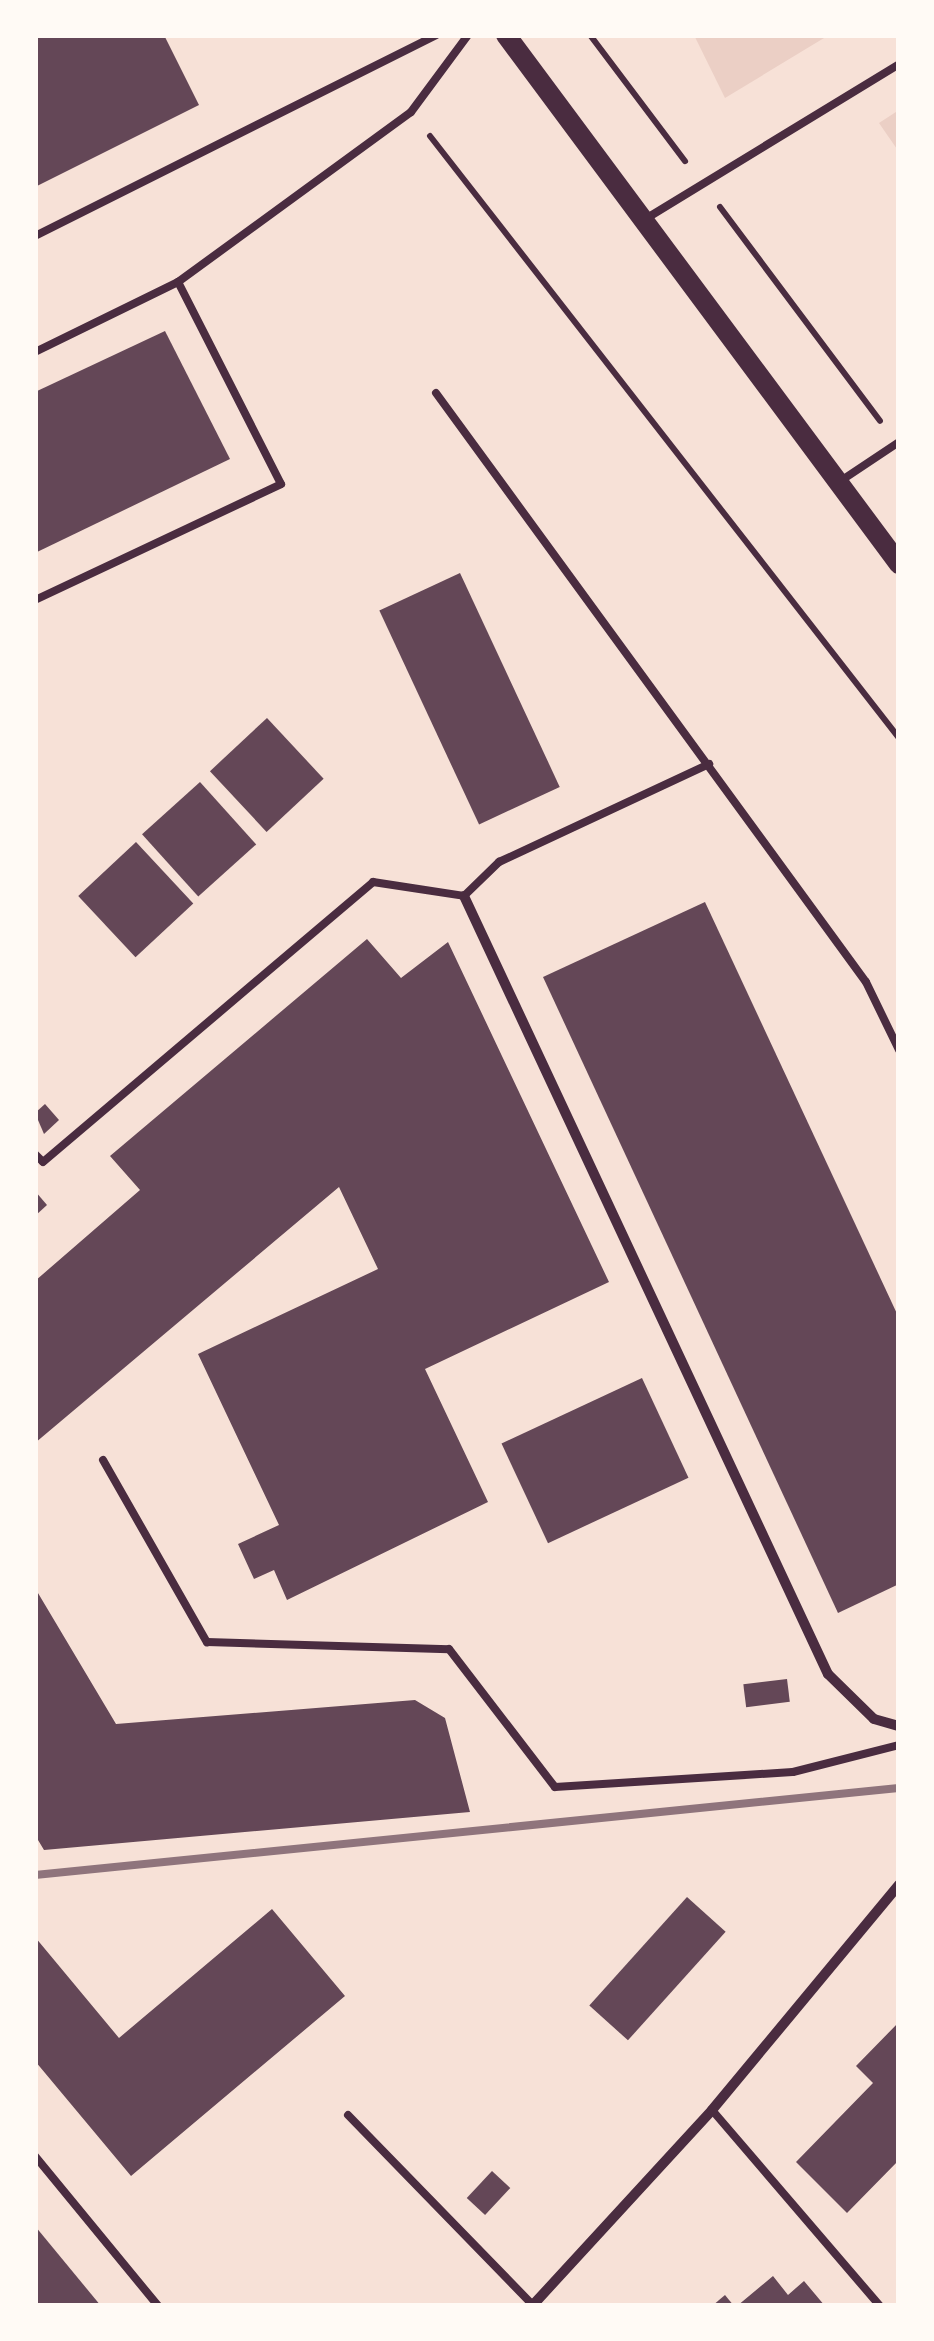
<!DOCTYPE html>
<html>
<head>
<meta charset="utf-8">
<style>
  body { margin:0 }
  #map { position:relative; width:934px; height:2341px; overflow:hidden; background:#f7e1d7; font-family:Mulish,sans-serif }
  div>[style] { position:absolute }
  .green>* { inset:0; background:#ebcfc5 }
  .building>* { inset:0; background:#644757; transform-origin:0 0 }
  .path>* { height:6px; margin:-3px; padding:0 3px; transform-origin:3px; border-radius:3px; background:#4a2c40 }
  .service>* { height:8px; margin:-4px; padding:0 4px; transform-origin:4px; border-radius:4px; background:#4a2c40 }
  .minor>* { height:10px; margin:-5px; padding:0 5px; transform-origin:5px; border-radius:5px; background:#4a2c40 }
  .secondary>* { height:20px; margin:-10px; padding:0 10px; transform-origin:10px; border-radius:10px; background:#4a2c40 }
  .rail>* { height:8px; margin:-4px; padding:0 4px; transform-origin:4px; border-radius:4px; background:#8f747c }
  span { translate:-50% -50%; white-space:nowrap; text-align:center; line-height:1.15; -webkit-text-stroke:8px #fffaf5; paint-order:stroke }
  .frame { position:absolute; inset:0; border:38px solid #fffaf5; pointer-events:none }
</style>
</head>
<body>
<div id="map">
  <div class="green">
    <div style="clip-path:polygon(694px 35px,829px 35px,725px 98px)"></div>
    <div style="clip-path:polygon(899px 110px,899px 152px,879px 123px)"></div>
  </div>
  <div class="building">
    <div style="clip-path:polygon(35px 35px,164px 35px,199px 105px,35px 187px)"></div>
    <div style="clip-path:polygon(165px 331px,230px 459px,35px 553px,35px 392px)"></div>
    <div style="left:460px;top:573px;width:236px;height:89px;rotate:65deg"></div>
    <div style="left:267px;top:718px;width:83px;height:78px;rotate:47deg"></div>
    <div style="left:200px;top:782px;width:84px;height:78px;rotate:48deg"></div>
    <div style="left:136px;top:842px;width:84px;height:79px;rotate:47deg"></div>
    <div style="clip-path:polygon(705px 902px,899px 1318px,899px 1584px,838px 1613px,543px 977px)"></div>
    <div style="clip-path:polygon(367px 939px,401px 978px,448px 942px,609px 1282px,425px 1369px,488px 1502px,287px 1600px,274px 1570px,254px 1579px,238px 1544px,279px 1525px,198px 1354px,378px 1269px,339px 1187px,35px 1443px,35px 1281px,140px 1190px,110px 1156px)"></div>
    <div style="clip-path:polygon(45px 1104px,59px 1120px,44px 1134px,35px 1113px)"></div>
    <div style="clip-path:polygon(35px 1191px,47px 1205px,35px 1216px)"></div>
    <div style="left:642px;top:1378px;width:110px;height:155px;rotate:65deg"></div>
    <div style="clip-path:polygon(35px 1588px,116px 1724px,415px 1700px,445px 1718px,470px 1812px,44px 1850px,35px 1835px)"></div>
    <div style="left:787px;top:1679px;width:23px;height:44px;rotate:83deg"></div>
    <div style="left:687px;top:1897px;width:52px;height:146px;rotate:42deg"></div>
    <div style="clip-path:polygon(272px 1909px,345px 1996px,131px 2176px,35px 2061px,35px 1937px,119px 2038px)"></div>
    <div style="clip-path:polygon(899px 2022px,899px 2160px,847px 2213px,796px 2162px,873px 2083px,856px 2066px)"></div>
    <div style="left:492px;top:2171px;width:25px;height:37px;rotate:43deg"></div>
    <div style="clip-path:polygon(35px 2226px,101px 2306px,35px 2306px)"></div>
    <div style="clip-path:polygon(773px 2276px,788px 2295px,804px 2281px,825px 2306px,737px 2306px)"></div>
    <div style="clip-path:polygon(725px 2295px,734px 2306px,712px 2306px)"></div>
  </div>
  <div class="path">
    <div style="left:590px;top:35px;width:158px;rotate:53deg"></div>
    <div style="left:430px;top:136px;width:763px;rotate:52.08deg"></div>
    <div style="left:720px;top:207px;width:267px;rotate:53.2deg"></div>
  </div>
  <div class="service">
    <div style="left:647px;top:218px;width:295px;rotate:-31.4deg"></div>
    <div style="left:35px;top:236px;width:449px;rotate:-26.6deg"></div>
    <div style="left:35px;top:352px;width:159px;rotate:-26.1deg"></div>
    <div style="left:178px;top:282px;width:288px;rotate:-36.1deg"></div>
    <div style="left:411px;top:112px;width:96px;rotate:-53.5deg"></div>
    <div style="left:436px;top:393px;width:729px;rotate:53.87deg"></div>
    <div style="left:866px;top:982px;width:76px;rotate:64.1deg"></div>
    <div style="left:842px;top:480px;width:69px;rotate:-33.7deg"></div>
    <div style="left:35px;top:600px;width:272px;rotate:-25.2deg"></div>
    <div style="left:281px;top:484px;width:227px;rotate:-117deg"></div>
    <div style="left:35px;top:1154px;width:11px;rotate:45deg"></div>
    <div style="left:43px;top:1162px;width:433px;rotate:-40.3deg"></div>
    <div style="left:373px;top:882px;width:92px;rotate:8.7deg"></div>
    <div style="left:464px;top:896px;width:49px;rotate:-44.2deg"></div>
    <div style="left:499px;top:862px;width:232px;rotate:-25deg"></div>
    <div style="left:103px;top:1460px;width:210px;rotate:60.3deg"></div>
    <div style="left:207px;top:1642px;width:242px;rotate:1.7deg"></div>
    <div style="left:449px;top:1649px;width:174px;rotate:52.5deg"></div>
    <div style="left:555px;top:1787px;width:238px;rotate:-3.6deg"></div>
    <div style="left:793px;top:1772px;width:109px;rotate:-14.3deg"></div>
    <div style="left:712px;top:2110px;width:258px;rotate:49.4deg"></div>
    <div style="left:348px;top:2115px;width:265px;rotate:45.8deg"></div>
    <div style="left:35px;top:2156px;width:194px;rotate:50.6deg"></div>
  </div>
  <div class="minor">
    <div style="left:464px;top:896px;width:859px;rotate:64.93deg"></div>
    <div style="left:828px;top:1674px;width:64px;rotate:44.4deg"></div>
    <div style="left:874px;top:1719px;width:26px;rotate:16deg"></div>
    <div style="left:532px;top:2306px;width:266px;rotate:-47.4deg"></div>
    <div style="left:712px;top:2110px;width:293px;rotate:-50.3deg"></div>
  </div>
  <div class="secondary">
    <div style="left:506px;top:35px;width:659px;rotate:53.39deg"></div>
  </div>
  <div class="rail">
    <div style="left:35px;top:1875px;width:868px;rotate:-5.75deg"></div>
  </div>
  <div class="frame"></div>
</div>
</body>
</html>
